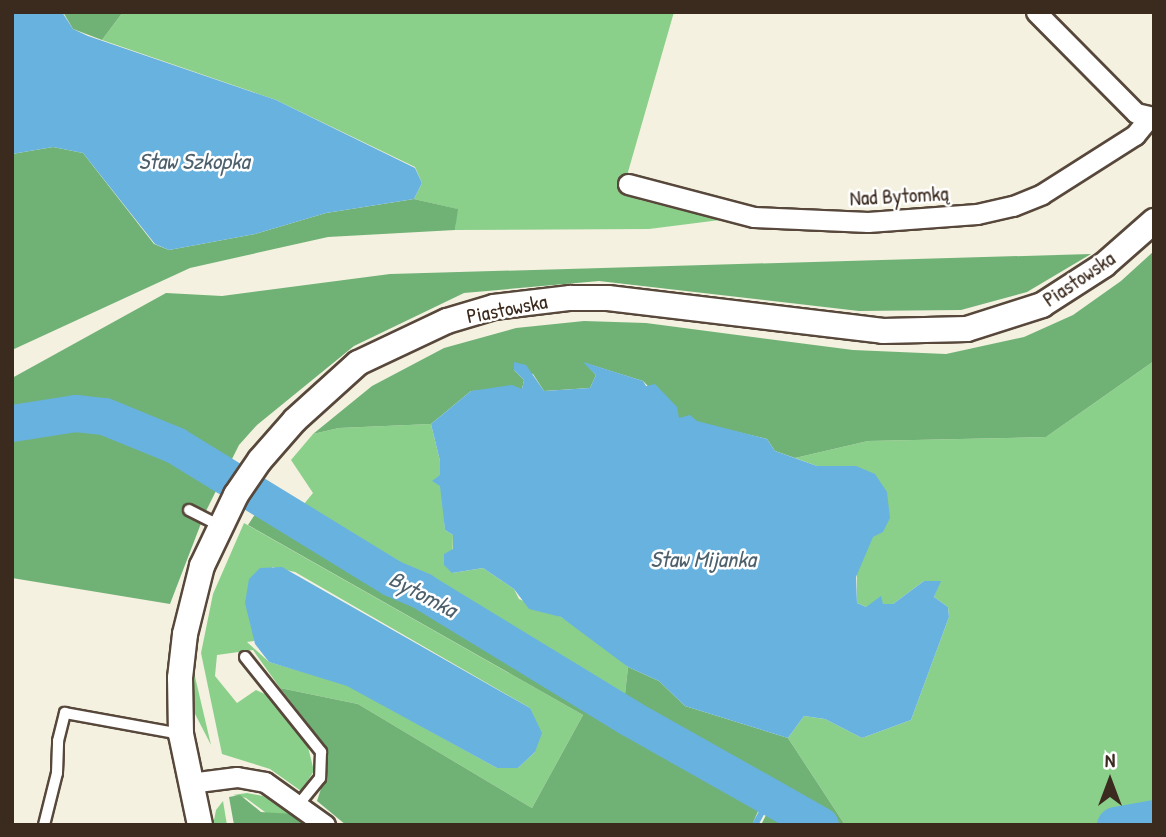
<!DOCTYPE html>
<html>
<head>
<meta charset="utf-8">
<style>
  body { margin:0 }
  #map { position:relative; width:1166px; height:837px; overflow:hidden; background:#f5f1e0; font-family:"Patrick Hand",sans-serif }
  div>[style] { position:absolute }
  .green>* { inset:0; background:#8bd08a }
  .forest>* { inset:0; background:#70b276 }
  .water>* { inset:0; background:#68b2e0 }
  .stream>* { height:6px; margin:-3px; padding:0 3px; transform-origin:3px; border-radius:3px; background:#68b2e0 }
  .river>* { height:37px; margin:-18.5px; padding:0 18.5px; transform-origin:18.5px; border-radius:18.5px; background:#68b2e0 }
  .roads { filter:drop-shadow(2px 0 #57483b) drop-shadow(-2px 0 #57483b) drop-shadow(0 2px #57483b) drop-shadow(0 -2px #57483b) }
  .service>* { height:10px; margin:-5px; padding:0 5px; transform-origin:5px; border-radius:5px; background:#fff }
  .minor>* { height:19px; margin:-9.5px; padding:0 9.5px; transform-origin:9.5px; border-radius:9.5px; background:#fff }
  .tertiary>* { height:24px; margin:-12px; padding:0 12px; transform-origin:12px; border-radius:12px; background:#fff }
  span { translate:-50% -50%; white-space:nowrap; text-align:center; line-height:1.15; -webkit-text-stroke:5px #fff; paint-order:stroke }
  .street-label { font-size:21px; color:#3b2a1e }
  .water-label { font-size:23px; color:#4d606c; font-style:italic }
  .frame { position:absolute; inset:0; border:14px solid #3b2a1e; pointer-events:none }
  .north { position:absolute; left:1075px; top:746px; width:70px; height:70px; -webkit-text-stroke:5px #fff; paint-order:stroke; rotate:0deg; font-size:19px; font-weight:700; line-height:28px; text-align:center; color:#3b2a1e }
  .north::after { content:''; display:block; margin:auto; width:24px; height:32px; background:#3b2a1e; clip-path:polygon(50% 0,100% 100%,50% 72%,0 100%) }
</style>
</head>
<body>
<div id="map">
  <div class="green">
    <div style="clip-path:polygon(123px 12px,674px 12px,628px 172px,640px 200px,720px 220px,649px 229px,455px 230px,457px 209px,414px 199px,422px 183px,415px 167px,276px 100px,102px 40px)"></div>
    <div style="clip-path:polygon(1154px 361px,1154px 814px,1091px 825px,845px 825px,788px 738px,804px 716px,825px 719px,862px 738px,911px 720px,949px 617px,948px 607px,934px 597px,940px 581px,924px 581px,893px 604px,866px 607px,857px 603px,856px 466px,817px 466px,795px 458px,868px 441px,1046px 437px)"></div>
    <div style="clip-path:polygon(431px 424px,440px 461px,445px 530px,453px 535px,452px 573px,483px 568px,514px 589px,519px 599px,561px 617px,604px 646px,628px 667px,623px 712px,299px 510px,313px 493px,291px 460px,313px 434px,339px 428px)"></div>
    <div style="clip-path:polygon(evenodd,244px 523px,583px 715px,532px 808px,358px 704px,280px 688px,253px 650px,217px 655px,215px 676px,237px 703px,256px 690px,267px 695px,307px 743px,314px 771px,301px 791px,270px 769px,222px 754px,201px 653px,213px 594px,244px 523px,272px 567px,295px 572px,530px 708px,535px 752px,518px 768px,497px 768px,347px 685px,269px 662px,247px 642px,254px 641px,272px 567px)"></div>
    <div style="clip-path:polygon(193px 668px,211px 745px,194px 712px)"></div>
    <div style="clip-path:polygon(247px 793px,263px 796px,293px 814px,269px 815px,246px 798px,233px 795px)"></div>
    <div style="clip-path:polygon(223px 801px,227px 825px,213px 825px,216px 810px)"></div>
  </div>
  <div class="forest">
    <div style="clip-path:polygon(63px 12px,123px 12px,102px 40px,73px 29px)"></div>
    <div style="clip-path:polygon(53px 147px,83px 153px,154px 244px,169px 250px,255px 234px,326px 213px,414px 199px,458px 209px,455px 230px,328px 237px,190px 268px,12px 350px,12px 154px)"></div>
    <div style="clip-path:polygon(1154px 251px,1154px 361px,1046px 437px,868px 441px,795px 458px,775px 451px,767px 439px,679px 418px,643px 381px,585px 363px,596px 375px,590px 388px,544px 391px,533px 374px,514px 370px,524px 380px,522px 389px,471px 391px,431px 424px,339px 428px,313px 434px,372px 386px,444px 348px,516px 328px,584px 321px,646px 323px,853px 350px,946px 354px,1024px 337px,1073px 315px,1121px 281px)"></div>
    <div style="clip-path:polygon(1091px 254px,1027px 292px,961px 310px,859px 311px,599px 281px,464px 293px,354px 346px,257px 425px,239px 445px,205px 513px,170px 604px,12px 578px,12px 378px,166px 293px,222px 296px,390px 274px)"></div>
    <div style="clip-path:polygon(259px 508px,369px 567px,389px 583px,422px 596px,622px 719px,748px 786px,763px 800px,752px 825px,346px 825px,317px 801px,328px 767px,325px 745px,280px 688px,358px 704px,532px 808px,583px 715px,248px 525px)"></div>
    <div style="clip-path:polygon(628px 667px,659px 681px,685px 706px,788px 738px,845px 825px,828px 825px,728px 763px,623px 712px)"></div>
    <div style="clip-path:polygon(240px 795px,261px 812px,293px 814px,309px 825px,234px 825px,229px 797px)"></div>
    <div style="clip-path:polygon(771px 805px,807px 825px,761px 825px)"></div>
  </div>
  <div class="water">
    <div style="clip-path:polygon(12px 12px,62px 12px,73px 29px,88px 36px,276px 100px,415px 168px,422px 183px,414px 199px,326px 213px,255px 234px,169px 250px,155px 244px,83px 153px,53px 147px,12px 154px)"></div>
    <div style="clip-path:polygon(514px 362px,526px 365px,544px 391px,590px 388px,596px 375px,583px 362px,643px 381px,646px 386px,655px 384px,677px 407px,679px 418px,690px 415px,697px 421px,767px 439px,775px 451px,817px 466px,856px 466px,875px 474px,887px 492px,890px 518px,883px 532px,873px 537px,856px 577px,857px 603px,866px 607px,881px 596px,883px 604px,893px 604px,924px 581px,941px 581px,934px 597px,948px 607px,949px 617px,911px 720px,862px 738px,825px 719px,804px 716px,788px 738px,685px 706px,659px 681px,628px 667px,561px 617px,529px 609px,514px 589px,483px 568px,452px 573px,444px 565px,444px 554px,453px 549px,453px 535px,445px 530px,440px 486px,432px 481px,440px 475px,440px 461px,431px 424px,471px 391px,512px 385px,522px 389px,524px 380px,514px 370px)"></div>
    <div style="clip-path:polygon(282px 567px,530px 708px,542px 733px,535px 752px,518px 768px,497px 768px,347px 686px,269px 662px,255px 644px,245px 603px,249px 579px,260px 568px)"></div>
  </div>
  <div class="stream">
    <div style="left:212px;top:486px;width:17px;rotate:-62deg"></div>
    <div style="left:755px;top:825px;width:30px;rotate:-62deg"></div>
  </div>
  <div class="river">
    <div style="left:12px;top:423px;width:64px;rotate:-9deg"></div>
    <div style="left:75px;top:413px;width:29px;rotate:6deg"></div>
    <div style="left:104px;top:416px;width:77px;rotate:22.2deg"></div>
    <div style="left:175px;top:445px;width:255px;rotate:31.5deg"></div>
    <div style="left:392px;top:578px;width:33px;rotate:23deg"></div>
    <div style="left:422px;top:591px;width:244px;rotate:31.4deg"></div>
    <div style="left:630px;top:718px;width:218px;rotate:29.4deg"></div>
    <div style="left:1115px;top:825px;width:40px;rotate:-10deg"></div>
  </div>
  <div class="roads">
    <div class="service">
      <div style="left:189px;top:510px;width:35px;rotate:27deg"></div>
      <div style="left:245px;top:657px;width:122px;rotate:51.3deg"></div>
      <div style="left:321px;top:752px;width:26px;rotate:92deg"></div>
      <div style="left:320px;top:778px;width:33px;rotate:129deg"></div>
      <div style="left:44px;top:825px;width:54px;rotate:-76deg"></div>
      <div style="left:57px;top:773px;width:32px;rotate:-88deg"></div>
      <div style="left:58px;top:741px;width:29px;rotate:-76deg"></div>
      <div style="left:65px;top:713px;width:118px;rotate:10.3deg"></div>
    </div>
    <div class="minor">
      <div style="left:1036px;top:12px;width:142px;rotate:45.3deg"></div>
      <div style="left:1136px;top:113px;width:18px;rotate:13deg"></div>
      <div style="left:628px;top:184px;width:130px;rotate:14.7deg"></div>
      <div style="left:754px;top:217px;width:114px;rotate:2.5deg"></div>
      <div style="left:868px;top:222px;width:109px;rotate:-4.2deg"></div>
      <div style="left:977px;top:214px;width:37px;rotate:-13deg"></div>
      <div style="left:1013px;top:206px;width:31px;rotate:-22deg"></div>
      <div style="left:1042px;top:194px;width:110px;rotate:-32.4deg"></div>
      <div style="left:1135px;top:135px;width:22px;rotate:-51deg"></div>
      <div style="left:190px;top:783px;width:47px;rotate:-7.3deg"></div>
      <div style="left:237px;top:777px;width:28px;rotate:10deg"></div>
      <div style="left:265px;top:782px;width:74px;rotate:35.6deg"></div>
    </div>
    <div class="tertiary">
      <div style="left:200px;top:825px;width:93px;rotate:-101.8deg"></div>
      <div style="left:181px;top:734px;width:56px;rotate:-91deg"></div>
      <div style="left:180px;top:678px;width:44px;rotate:-83.5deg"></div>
      <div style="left:185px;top:634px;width:70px;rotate:-76deg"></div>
      <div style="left:202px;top:566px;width:79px;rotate:-64.4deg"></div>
      <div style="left:236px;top:495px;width:42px;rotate:-55.6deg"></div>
      <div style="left:260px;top:460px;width:53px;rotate:-48.8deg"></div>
      <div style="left:295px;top:420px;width:85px;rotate:-42.1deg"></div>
      <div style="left:358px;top:363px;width:98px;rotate:-25.3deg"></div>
      <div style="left:447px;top:321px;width:49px;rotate:-16.6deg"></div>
      <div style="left:494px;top:307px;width:77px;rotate:-6.8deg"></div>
      <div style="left:570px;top:298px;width:38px"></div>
      <div style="left:608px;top:298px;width:277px;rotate:6.8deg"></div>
      <div style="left:883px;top:331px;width:84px;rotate:-1.4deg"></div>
      <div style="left:967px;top:329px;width:79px;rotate:-17.7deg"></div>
      <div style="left:1042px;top:305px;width:74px;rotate:-32.8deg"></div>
      <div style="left:1104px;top:265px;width:67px;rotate:-41.3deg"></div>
    </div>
  </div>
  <div class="street-label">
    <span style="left:899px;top:196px;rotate:-3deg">Nad Bytomką</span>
    <span style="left:1079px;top:279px;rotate:-34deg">Piastowska</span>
    <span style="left:507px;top:309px;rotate:-11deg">Piastowska</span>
  </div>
  <div class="water-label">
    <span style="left:194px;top:161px">Staw Szkopka</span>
    <span style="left:703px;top:559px">Staw Mijanka</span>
    <span style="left:423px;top:594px;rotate:28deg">Bytomka</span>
  </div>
  <div class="frame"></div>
  <div class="north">N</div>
</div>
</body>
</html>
